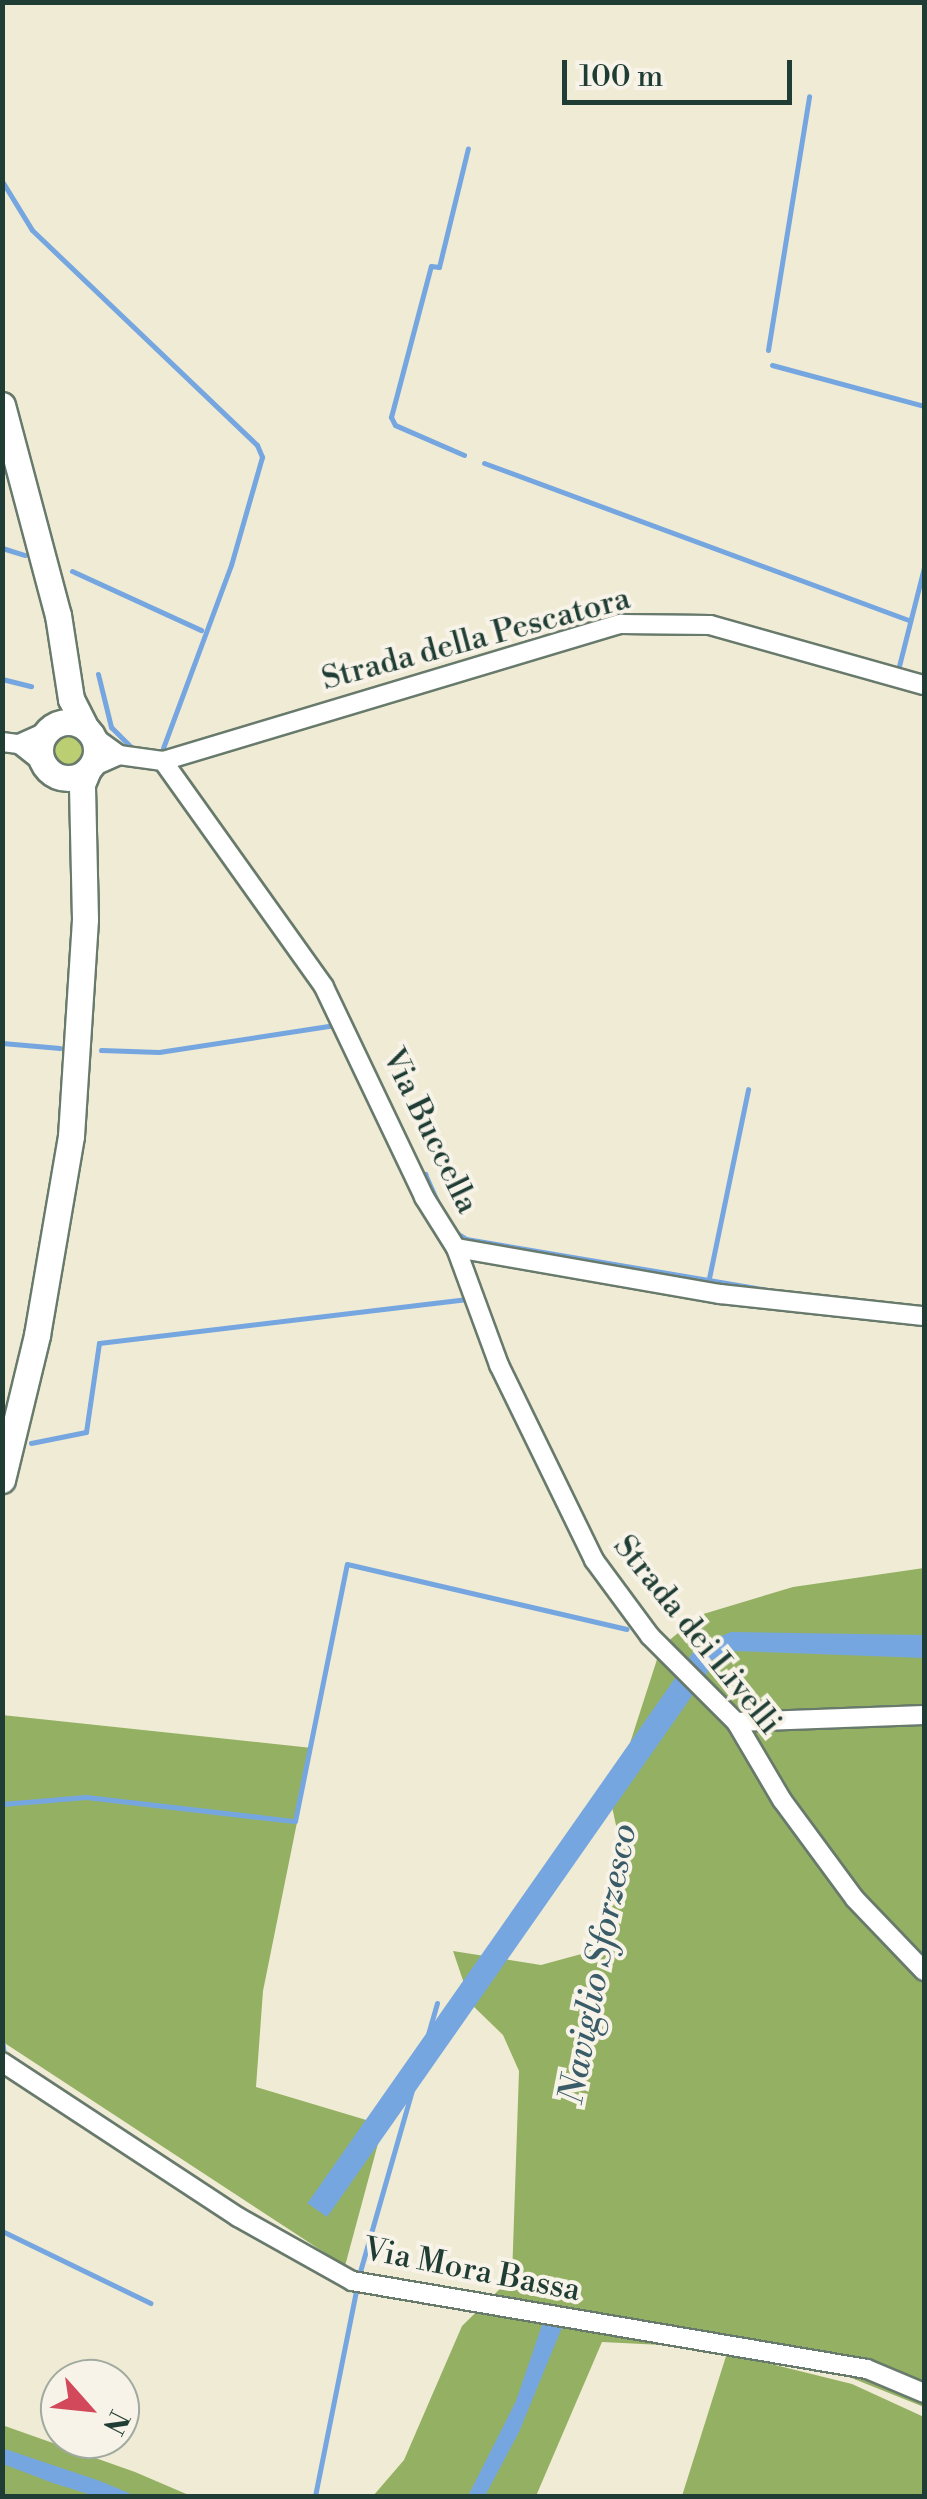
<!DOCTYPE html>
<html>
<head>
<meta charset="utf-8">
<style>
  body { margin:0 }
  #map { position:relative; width:927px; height:2499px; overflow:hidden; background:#f0ebd5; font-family:"Libre Bodoni",serif }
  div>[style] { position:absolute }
  .green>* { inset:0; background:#bbce71 }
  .round { border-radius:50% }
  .forest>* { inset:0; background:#94b163 }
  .water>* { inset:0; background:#75a6e0; transform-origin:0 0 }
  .stream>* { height:5px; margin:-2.5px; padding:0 2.5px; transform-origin:2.5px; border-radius:2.5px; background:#75a6e0 }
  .roads { filter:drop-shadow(2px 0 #687a6c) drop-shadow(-2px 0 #687a6c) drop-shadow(0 2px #687a6c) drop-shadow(0 -2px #687a6c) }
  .minor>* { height:18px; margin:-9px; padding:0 9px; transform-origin:9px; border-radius:9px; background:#fff }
  .secondary>* { height:25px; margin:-12.5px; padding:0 12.5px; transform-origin:12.5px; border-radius:12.5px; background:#fff }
  .secondary>.ring { margin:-12.5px; padding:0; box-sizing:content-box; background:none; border:25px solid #fff; border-radius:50% }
  span { translate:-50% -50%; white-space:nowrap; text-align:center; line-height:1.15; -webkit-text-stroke:8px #f7f3e8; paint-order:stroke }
  .street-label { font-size:32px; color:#1f3d34 }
  .water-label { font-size:35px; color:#395c68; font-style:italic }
  .frame { position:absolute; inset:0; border:5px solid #1f3d34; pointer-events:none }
  .north { position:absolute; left:40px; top:2359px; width:100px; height:100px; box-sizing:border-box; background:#f7f3e8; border:2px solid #a1aaa0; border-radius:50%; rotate:117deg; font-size:28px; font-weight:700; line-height:40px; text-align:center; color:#1f3d34 }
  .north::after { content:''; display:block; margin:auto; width:35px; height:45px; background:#d1495b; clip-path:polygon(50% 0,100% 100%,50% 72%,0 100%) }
  .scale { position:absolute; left:562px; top:60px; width:230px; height:45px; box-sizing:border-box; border:5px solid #1f3d34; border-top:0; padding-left:12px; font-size:30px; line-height:35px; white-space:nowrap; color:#1f3d34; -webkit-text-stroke:8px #f7f3e8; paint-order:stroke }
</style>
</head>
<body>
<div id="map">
  <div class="green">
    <div class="round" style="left:47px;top:730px;width:40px;height:40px"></div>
  </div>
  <div class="forest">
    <div style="clip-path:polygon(924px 1568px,924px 2407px,834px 2371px,722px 2348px,602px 2342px,536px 2496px,373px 2496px,404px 2460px,462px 2326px,512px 2277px,519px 2071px,503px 2035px,471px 2004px,453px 1951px,541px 1965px,585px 1953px,617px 1885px,623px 1858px,611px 1802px,661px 1647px,700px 1615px,793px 1587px)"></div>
    <div style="clip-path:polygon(2px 1715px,312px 1748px,263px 1991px,256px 2087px,383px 2125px,345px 2266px,3px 2042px)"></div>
    <div style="clip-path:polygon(727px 2353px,852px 2384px,924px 2417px,924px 2496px,682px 2496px)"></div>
    <div style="clip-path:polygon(2px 2425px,135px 2472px,191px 2496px,3px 2496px)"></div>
  </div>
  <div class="water">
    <div style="clip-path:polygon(731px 1632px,924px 1635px,924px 1658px,734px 1651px,712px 1660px,705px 1678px,685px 1664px,697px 1646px)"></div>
    <div style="left:678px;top:1674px;width:24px;height:646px;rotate:35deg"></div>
    <div style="clip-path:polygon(544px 2319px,563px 2325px,519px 2432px,485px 2496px,468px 2496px,516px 2401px)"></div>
    <div style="clip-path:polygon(2px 2448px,100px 2481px,136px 2496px,95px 2496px,53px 2483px,3px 2464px)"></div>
  </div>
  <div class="stream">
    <div style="left:2px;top:181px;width:57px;rotate:58.5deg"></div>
    <div style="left:32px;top:230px;width:311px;rotate:43.7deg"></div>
    <div style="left:257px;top:445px;width:13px;rotate:67deg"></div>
    <div style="left:262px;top:457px;width:112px;rotate:106deg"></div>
    <div style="left:231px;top:565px;width:195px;rotate:110.4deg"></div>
    <div style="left:768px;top:350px;width:257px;rotate:-80.8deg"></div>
    <div style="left:772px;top:365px;width:157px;rotate:15.1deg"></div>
    <div style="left:464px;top:455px;width:75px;rotate:-156.5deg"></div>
    <div style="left:395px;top:425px;width:9px;rotate:-117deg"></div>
    <div style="left:391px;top:417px;width:156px;rotate:-75.2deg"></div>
    <div style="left:431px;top:266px;width:8px;rotate:7deg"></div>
    <div style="left:439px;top:267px;width:122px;rotate:-76.3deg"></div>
    <div style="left:484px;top:463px;width:454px;rotate:20.3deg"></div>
    <div style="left:2px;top:548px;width:24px;rotate:17deg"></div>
    <div style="left:72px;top:571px;width:142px;rotate:24.6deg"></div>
    <div style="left:898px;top:670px;width:106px;rotate:-75.8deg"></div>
    <div style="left:98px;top:674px;width:55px;rotate:76.2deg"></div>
    <div style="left:111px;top:727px;width:33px;rotate:45deg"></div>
    <div style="left:2px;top:679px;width:30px;rotate:14deg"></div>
    <div style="left:2px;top:1043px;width:58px;rotate:4.9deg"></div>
    <div style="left:101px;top:1050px;width:58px;rotate:2deg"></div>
    <div style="left:159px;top:1052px;width:178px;rotate:-8.7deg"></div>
    <div style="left:417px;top:1177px;width:9px;rotate:-21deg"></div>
    <div style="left:425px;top:1174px;width:35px;rotate:66deg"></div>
    <div style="left:455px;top:1232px;width:13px;rotate:32deg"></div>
    <div style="left:466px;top:1239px;width:306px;rotate:9.6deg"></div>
    <div style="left:708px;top:1283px;width:198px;rotate:-78.3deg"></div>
    <div style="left:31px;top:1443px;width:56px;rotate:-11.3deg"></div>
    <div style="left:86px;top:1432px;width:90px;rotate:-81.7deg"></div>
    <div style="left:99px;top:1343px;width:371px;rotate:-6.8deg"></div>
    <div style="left:2px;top:1804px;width:84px;rotate:-4.8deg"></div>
    <div style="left:86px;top:1797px;width:210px;rotate:6.6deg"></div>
    <div style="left:295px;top:1821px;width:262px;rotate:-78.6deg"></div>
    <div style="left:347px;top:1564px;width:287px;rotate:13.1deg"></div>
    <div style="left:2px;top:2039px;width:17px;rotate:83deg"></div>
    <div style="left:2px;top:2231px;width:165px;rotate:25.9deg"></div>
    <div style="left:315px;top:2496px;width:225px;rotate:-78.7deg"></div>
    <div style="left:359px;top:2275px;width:283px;rotate:-74deg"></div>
  </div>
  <div class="roads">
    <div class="minor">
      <div style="left:93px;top:736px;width:32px;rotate:36deg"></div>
      <div style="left:2px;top:742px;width:17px;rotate:7deg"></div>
      <div style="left:19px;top:744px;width:31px;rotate:38deg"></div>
      <div style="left:19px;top:744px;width:30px;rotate:-24deg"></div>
      <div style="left:163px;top:761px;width:478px;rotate:-16.7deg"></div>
      <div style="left:621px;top:624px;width:89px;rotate:0.6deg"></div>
      <div style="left:710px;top:625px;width:222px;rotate:15.7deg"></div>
      <div style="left:90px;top:768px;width:32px;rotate:-24deg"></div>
      <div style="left:119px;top:755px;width:44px;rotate:7.8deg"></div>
      <div style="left:163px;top:761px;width:277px;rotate:54.5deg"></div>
      <div style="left:324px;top:987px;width:233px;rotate:64.5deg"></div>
      <div style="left:424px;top:1197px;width:60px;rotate:57.9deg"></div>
      <div style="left:456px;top:1248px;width:268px;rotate:9.9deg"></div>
      <div style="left:720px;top:1294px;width:205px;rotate:6.2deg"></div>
      <div style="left:456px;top:1248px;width:125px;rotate:69.8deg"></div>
      <div style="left:499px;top:1365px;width:217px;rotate:64deg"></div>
      <div style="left:594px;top:1560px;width:94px;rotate:53.6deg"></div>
      <div style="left:650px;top:1636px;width:122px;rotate:45deg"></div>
      <div style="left:736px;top:1722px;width:91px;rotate:59.5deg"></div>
      <div style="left:782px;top:1800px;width:123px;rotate:53.6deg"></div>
      <div style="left:855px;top:1899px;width:100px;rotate:46.2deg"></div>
      <div style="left:736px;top:1722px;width:188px;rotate:-2.1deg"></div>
      <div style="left:2px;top:2062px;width:282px;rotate:33.3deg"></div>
      <div style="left:238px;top:2217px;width:131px;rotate:29.3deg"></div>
      <div style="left:352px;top:2281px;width:522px;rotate:9.7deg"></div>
      <div style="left:867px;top:2369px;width:62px;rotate:22.8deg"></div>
    </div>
    <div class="secondary">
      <div style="left:2px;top:405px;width:217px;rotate:75.1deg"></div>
      <div style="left:58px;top:615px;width:85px;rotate:81.2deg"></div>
      <div style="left:71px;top:699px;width:33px;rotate:63deg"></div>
      <div class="ring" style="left:40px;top:722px;width:31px;height:31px"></div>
      <div style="left:2px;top:1480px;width:149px;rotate:-76.4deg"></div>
      <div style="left:37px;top:1335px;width:202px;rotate:-80.3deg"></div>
      <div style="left:71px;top:1136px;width:217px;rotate:-86.3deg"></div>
      <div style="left:85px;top:919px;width:135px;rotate:-91.3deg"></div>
      <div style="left:82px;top:784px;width:15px;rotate:-67deg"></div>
    </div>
  </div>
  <div class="street-label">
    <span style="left:476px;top:639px;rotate:-15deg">Strada della Pescatora</span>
    <span style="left:430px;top:1131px;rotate:64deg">Via Buccella</span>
    <span style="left:697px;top:1635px;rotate:51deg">Strada dei Livelli</span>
    <span style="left:472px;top:2270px;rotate:11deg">Via Mora Bassa</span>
  </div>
  <div class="water-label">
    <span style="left:599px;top:1964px;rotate:-79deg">Naviglio Sforzesco</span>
  </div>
  <div class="frame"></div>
  <div class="north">N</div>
  <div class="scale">100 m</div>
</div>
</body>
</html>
